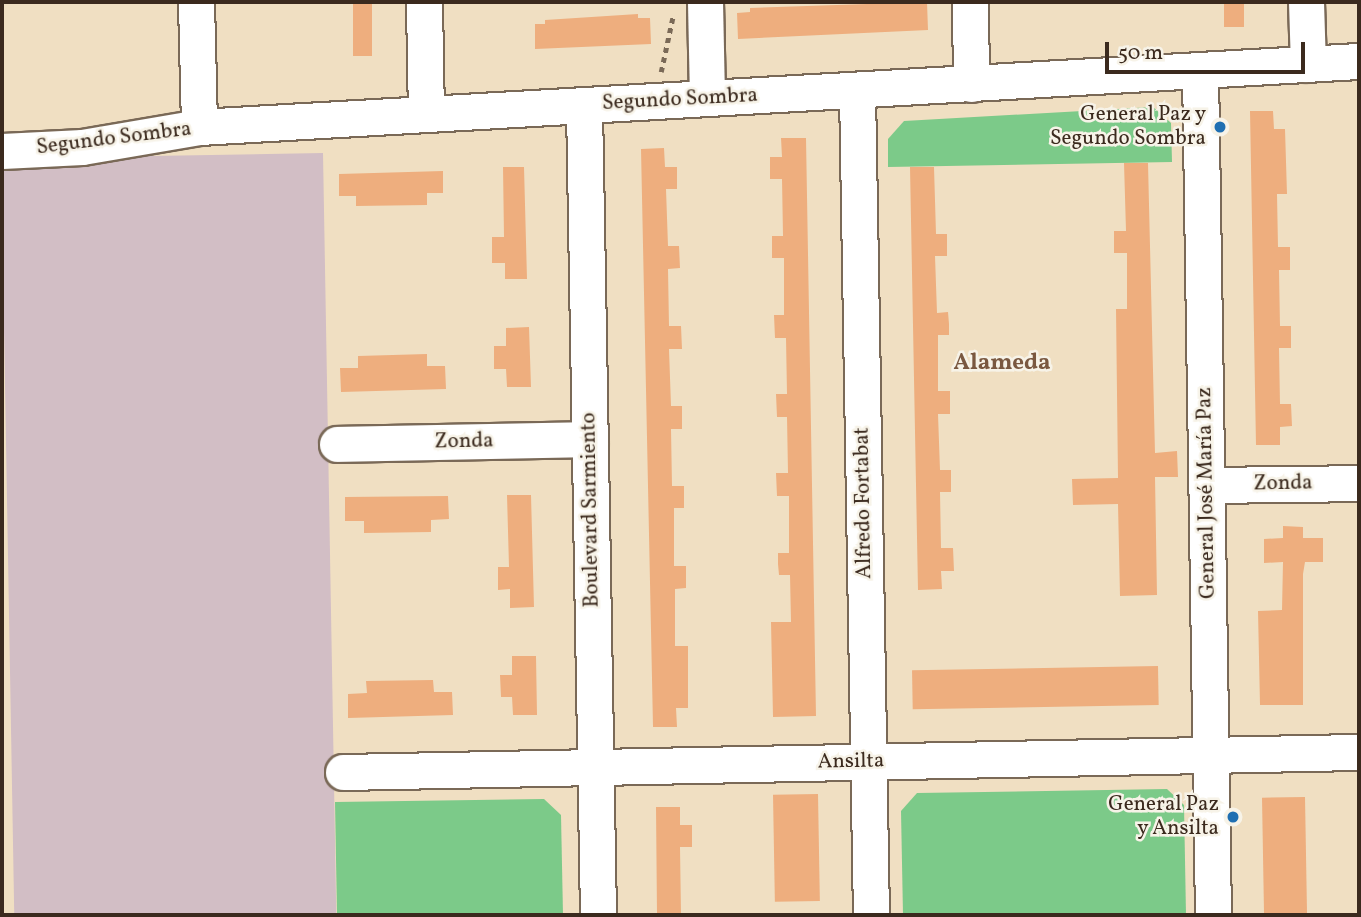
<!DOCTYPE html>
<html>
<head>
<meta charset="utf-8">
<style>
  body { margin:0 }
  #map { position:relative; width:1361px; height:917px; overflow:hidden; background:#f0dfc2; font-family:Vollkorn,serif }
  div>[style] { position:absolute }
  .industrial>* { inset:0; background:#d2bec5; transform-origin:0 0 }
  .green>* { inset:0; background:#7cca89 }
  .building>* { inset:0; background:#eeae7e; transform-origin:0 0 }
  .path>* { height:4.5px; margin-top:-2.25px; transform-origin:0; background:repeating-linear-gradient(90deg,#7a6957 0 5px,transparent 0 10px) }
  .roads { filter:drop-shadow(2px 0 #7a6957) drop-shadow(-2px 0 #7a6957) drop-shadow(0 2px #7a6957) drop-shadow(0 -2px #7a6957) }
  .minor>* { height:35px; margin:-17.5px; padding:0 17.5px; transform-origin:17.5px; border-radius:17.5px; background:#fff }
  .dots>* { width:19px; height:19px; translate:-50% -50%; box-sizing:border-box; border:4px solid #f7f3e8; border-radius:50% }
  span { translate:-50% -50%; white-space:nowrap; text-align:center; line-height:1.15; -webkit-text-stroke:5px #f7f3e8; paint-order:stroke }
  .street-label { font-size:21px; color:#3b2a1e }
  .poi-label { font-size:21px; color:#3b2a1e }
  .right { translate:-100% -50%; text-align:right }
  .neighbourhood-label { font-size:23px; color:#7a5840; font-weight:700 }
  .frame { position:absolute; inset:0; border:4px solid #3b2a1e; pointer-events:none }
  .scale { position:absolute; left:1105px; top:42px; width:200px; height:32px; box-sizing:border-box; border:4px solid #3b2a1e; border-top:0; padding-left:9px; font-size:21px; line-height:24px; white-space:nowrap; color:#3b2a1e; -webkit-text-stroke:5px #f7f3e8; paint-order:stroke }
</style>
</head>
<body>
<div id="map">
  <div class="industrial">
    <div style="left:323px;top:153px;width:762px;height:322px;rotate:89deg"></div>
  </div>
  <div class="green">
    <div style="clip-path:polygon(1153px 107px,1171px 123px,1172px 162px,888px 167px,888px 139px,904px 121px)"></div>
    <div style="clip-path:polygon(1167px 789px,1184px 805px,1186px 915px,903px 915px,901px 811px,917px 793px)"></div>
    <div style="clip-path:polygon(544px 799px,561px 815px,563px 915px,337px 915px,335px 802px)"></div>
  </div>
  <div class="building">
    <div style="left:353px;top:2px;width:19px;height:54px"></div>
    <div style="clip-path:polygon(927px 2px,928px 30px,738px 39px,737px 13px,750px 12px,750px 8px)"></div>
    <div style="left:1224px;top:2px;width:20px;height:25px"></div>
    <div style="clip-path:polygon(638px 14px,638px 18px,650px 18px,651px 44px,535px 49px,535px 24px,545px 24px,545px 20px)"></div>
    <div style="clip-path:polygon(1250px 111px,1273px 111px,1274px 129px,1285px 129px,1287px 194px,1277px 194px,1278px 247px,1290px 247px,1290px 270px,1279px 270px,1280px 326px,1291px 326px,1291px 348px,1279px 348px,1280px 404px,1291px 404px,1292px 426px,1280px 427px,1280px 445px,1256px 445px)"></div>
    <div style="clip-path:polygon(781px 138px,806px 138px,816px 716px,773px 717px,771px 622px,791px 622px,790px 575px,779px 575px,778px 564px,778px 553px,789px 553px,789px 496px,777px 496px,776px 473px,788px 473px,787px 417px,777px 417px,776px 394px,787px 394px,786px 338px,775px 338px,774px 315px,784px 315px,784px 258px,772px 258px,772px 236px,783px 236px,782px 179px,770px 179px,770px 157px,782px 157px)"></div>
    <div style="clip-path:polygon(664px 148px,665px 167px,677px 167px,677px 189px,666px 189px,668px 246px,679px 246px,680px 268px,668px 269px,669px 326px,681px 326px,682px 349px,669px 349px,671px 406px,682px 406px,682px 429px,671px 429px,672px 486px,684px 486px,684px 508px,674px 508px,674px 566px,686px 566px,686px 588px,675px 589px,675px 646px,688px 646px,688px 708px,676px 708px,677px 727px,653px 727px,641px 149px)"></div>
    <div style="clip-path:polygon(1124px 163px,1148px 163px,1155px 453px,1177px 451px,1178px 477px,1155px 477px,1157px 595px,1120px 596px,1118px 504px,1073px 505px,1072px 479px,1118px 478px,1116px 309px,1127px 309px,1127px 253px,1114px 253px,1114px 231px,1126px 231px)"></div>
    <div style="clip-path:polygon(503px 167px,524px 167px,527px 279px,505px 279px,505px 263px,492px 263px,492px 237px,504px 237px)"></div>
    <div style="clip-path:polygon(910px 167px,934px 167px,936px 234px,947px 234px,947px 256px,935px 256px,937px 313px,948px 312px,949px 324px,949px 335px,938px 335px,938px 391px,950px 391px,950px 414px,938px 414px,940px 470px,951px 470px,951px 492px,940px 492px,941px 548px,953px 548px,954px 571px,941px 571px,942px 589px,918px 590px)"></div>
    <div style="clip-path:polygon(443px 171px,443px 193px,427px 193px,427px 205px,356px 206px,356px 196px,339px 196px,339px 174px)"></div>
    <div style="clip-path:polygon(529px 327px,531px 387px,507px 387px,506px 369px,494px 369px,494px 346px,506px 346px,506px 328px)"></div>
    <div style="clip-path:polygon(427px 354px,427px 366px,445px 366px,446px 389px,341px 392px,340px 368px,358px 368px,358px 356px)"></div>
    <div style="clip-path:polygon(507px 495px,531px 495px,534px 607px,510px 608px,510px 589px,498px 590px,498px 567px,509px 567px)"></div>
    <div style="clip-path:polygon(448px 496px,449px 519px,431px 520px,431px 532px,364px 533px,364px 521px,345px 521px,345px 497px)"></div>
    <div style="clip-path:polygon(1283px 526px,1303px 527px,1303px 538px,1323px 538px,1323px 562px,1305px 562px,1303px 574px,1303px 705px,1260px 705px,1258px 611px,1282px 610px,1283px 562px,1264px 563px,1264px 539px,1283px 538px)"></div>
    <div style="clip-path:polygon(512px 656px,536px 656px,537px 715px,513px 715px,512px 697px,501px 697px,500px 675px,512px 675px)"></div>
    <div style="left:1158px;top:666px;width:39px;height:246px;rotate:89deg"></div>
    <div style="clip-path:polygon(433px 680px,434px 692px,452px 692px,453px 715px,348px 718px,348px 694px,367px 693px,366px 681px)"></div>
    <div style="left:818px;top:794px;width:107px;height:45px;rotate:89deg"></div>
    <div style="left:1305px;top:797px;width:118px;height:43px;rotate:89deg"></div>
    <div style="clip-path:polygon(656px 807px,680px 807px,680px 825px,692px 825px,692px 847px,680px 847px,681px 915px,657px 915px)"></div>
  </div>
  <div class="path">
    <div style="left:661px;top:72px;width:57px;rotate:-77.9deg"></div>
  </div>
  <div class="roads">
    <div class="minor">
      <div style="left:196px;top:2px;width:125px;rotate:88.6deg"></div>
      <div style="left:424px;top:2px;width:112px;rotate:89deg"></div>
      <div style="left:705px;top:2px;width:96px;rotate:88.8deg"></div>
      <div style="left:970px;top:2px;width:82px;rotate:89.3deg"></div>
      <div style="left:1306px;top:2px;width:62px;rotate:88.2deg"></div>
      <div style="left:1200px;top:70px;width:845px;rotate:89.12deg"></div>
      <div style="left:857px;top:90px;width:825px;rotate:89.03deg"></div>
      <div style="left:584px;top:105px;width:810px;rotate:89.01deg"></div>
      <div style="left:2px;top:151px;width:80px;rotate:-2.9deg"></div>
      <div style="left:82px;top:147px;width:119px;rotate:-9.7deg"></div>
      <div style="left:199px;top:127px;width:1162px;rotate:-3.26deg"></div>
      <div style="left:337px;top:444px;width:253px;rotate:-1.1deg"></div>
      <div style="left:1206px;top:485px;width:153px;rotate:-0.7deg"></div>
      <div style="left:343px;top:772px;width:1016px;rotate:-1.13deg"></div>
    </div>
  </div>
  <div class="dots">
    <div style="left:1220px;top:127px;background:#1f6fb2"></div>
    <div style="left:1233px;top:817px;background:#1f6fb2"></div>
  </div>
  <div class="street-label">
    <span style="left:680px;top:100px;rotate:-3deg">Segundo Sombra</span>
    <span style="left:114px;top:139px;rotate:-7deg">Segundo Sombra</span>
    <span style="left:464px;top:442px;rotate:-1deg">Zonda</span>
    <span style="left:1283px;top:484px;rotate:-1deg">Zonda</span>
    <span style="left:1207px;top:493px;rotate:-91deg">General José María Paz</span>
    <span style="left:864px;top:503px;rotate:-91deg">Alfredo Fortabat</span>
    <span style="left:591px;top:510px;rotate:-91deg">Boulevard Sarmiento</span>
    <span style="left:851px;top:762px;rotate:-1deg">Ansilta</span>
  </div>
  <div class="poi-label">
    <span class="right" style="left:1206px;top:127px">General Paz y<br>Segundo Sombra</span>
    <span class="right" style="left:1219px;top:817px">General Paz<br>y Ansilta</span>
  </div>
  <div class="neighbourhood-label">
    <span style="left:1002px;top:363px">Alameda</span>
  </div>
  <div class="frame"></div>
  <div class="scale">50 m</div>
</div>
</body>
</html>
